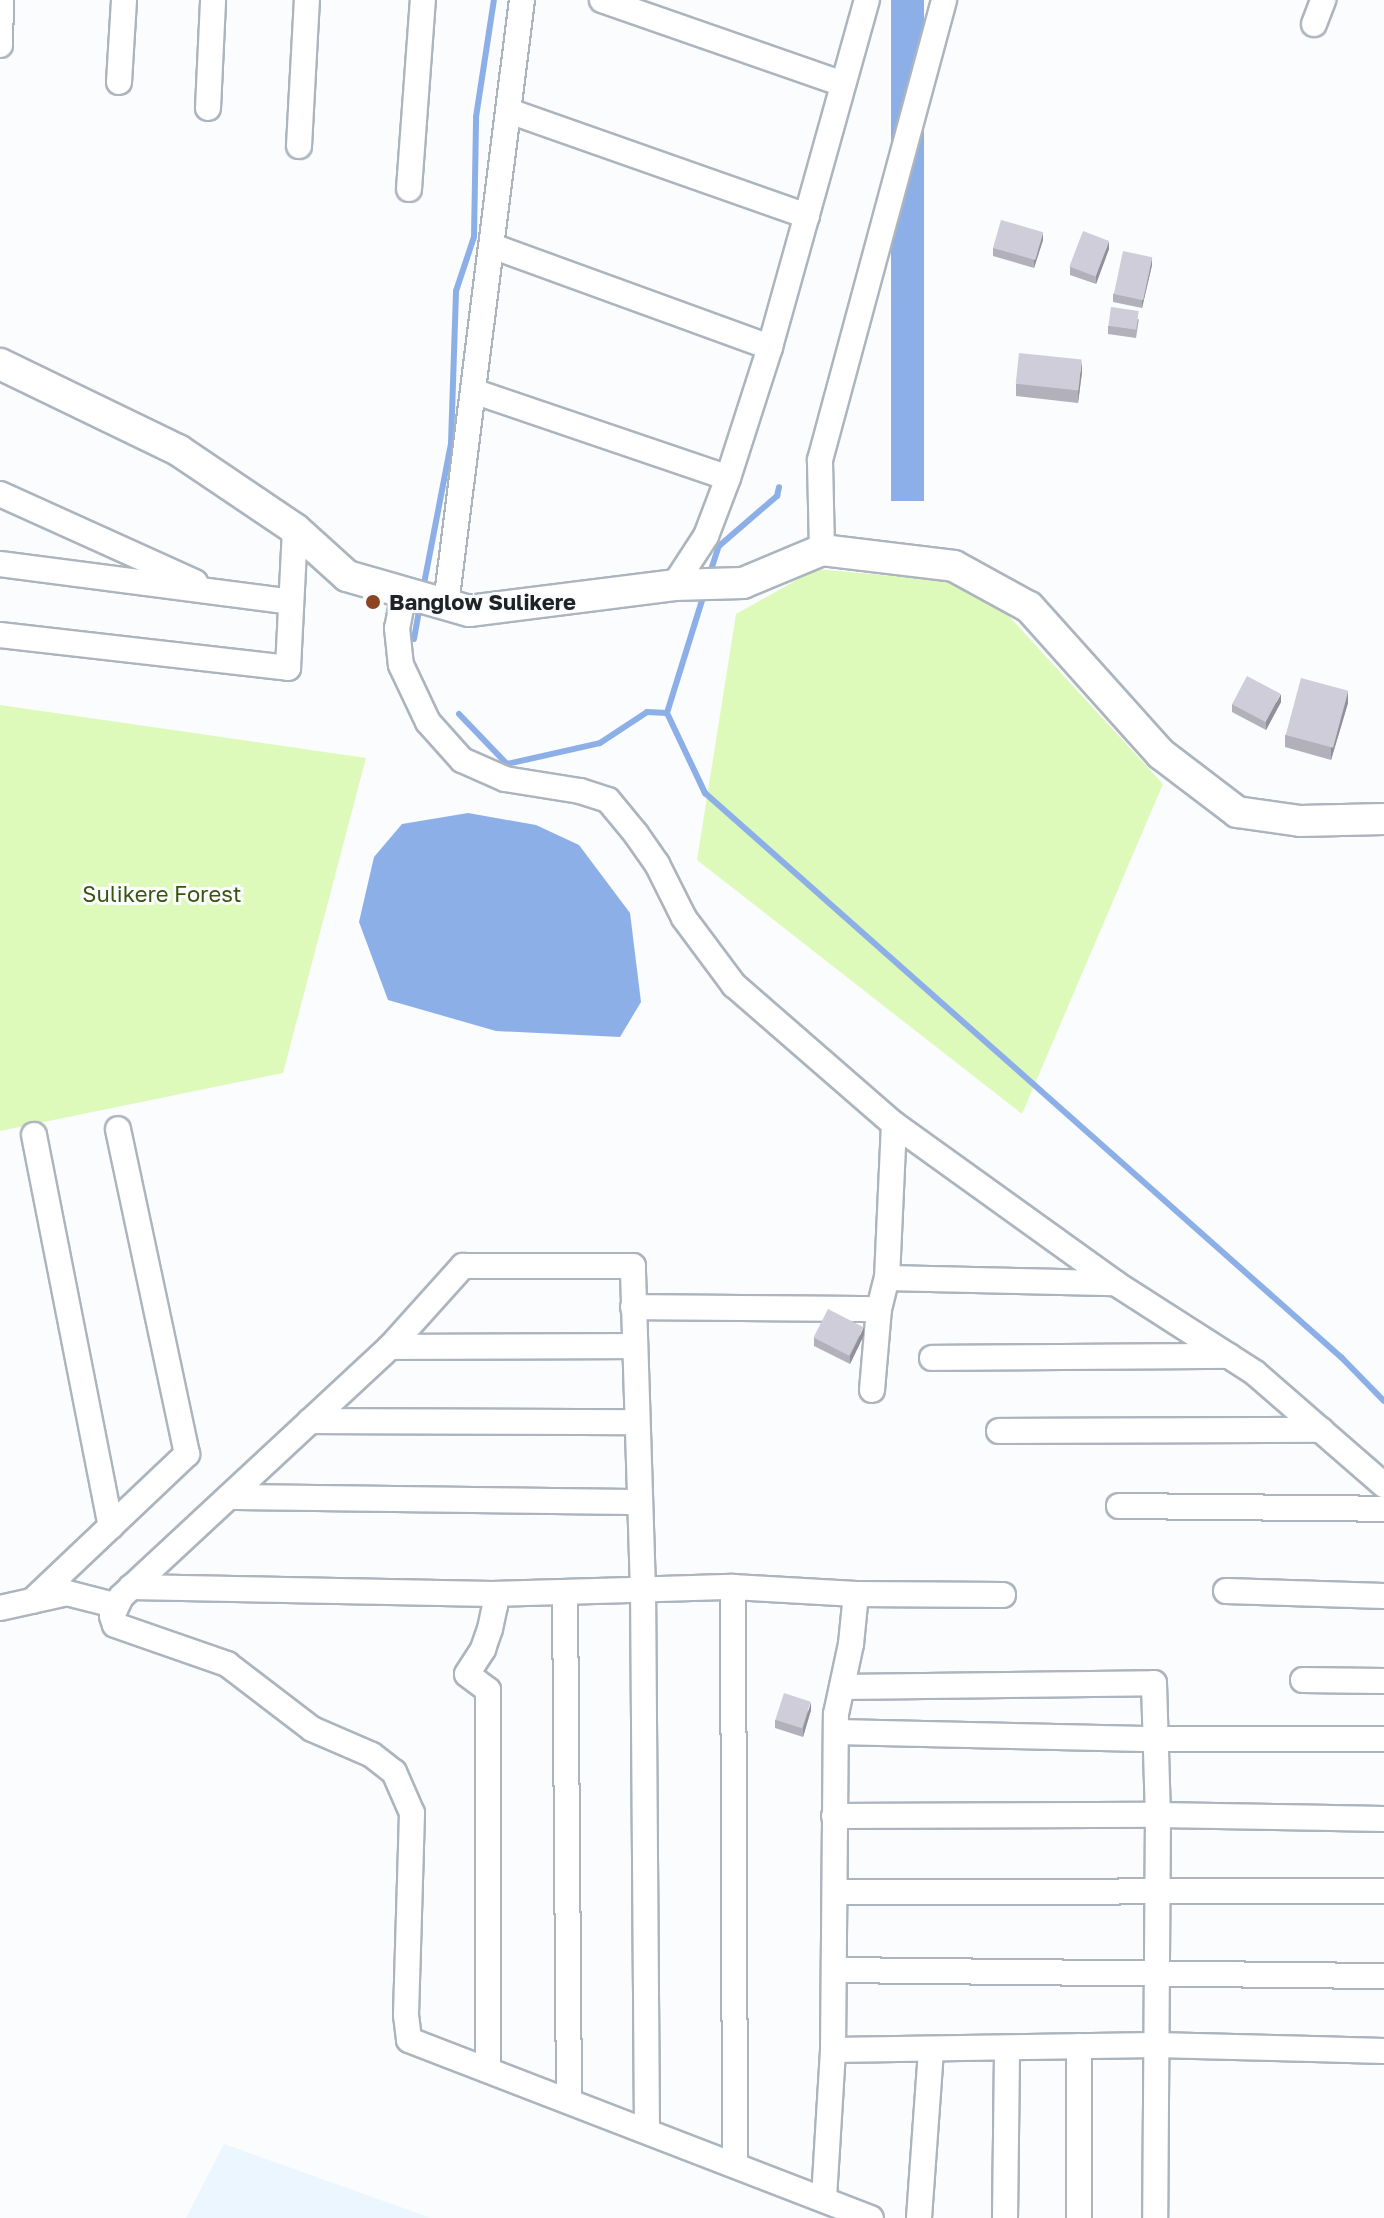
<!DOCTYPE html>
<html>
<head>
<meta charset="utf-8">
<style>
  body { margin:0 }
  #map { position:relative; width:1384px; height:2218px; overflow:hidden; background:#fafcfe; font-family:"Golos Text",sans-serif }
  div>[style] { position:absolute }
  .built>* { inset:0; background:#ecf6ff }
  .green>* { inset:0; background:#ddfabb }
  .water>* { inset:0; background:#8dafe8; transform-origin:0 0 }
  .stream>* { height:6px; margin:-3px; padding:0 3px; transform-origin:3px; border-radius:3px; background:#8dafe8 }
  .roads { filter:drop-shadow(2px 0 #acb5be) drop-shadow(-2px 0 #acb5be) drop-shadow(0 2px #acb5be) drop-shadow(0 -2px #acb5be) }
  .minor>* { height:24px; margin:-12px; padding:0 12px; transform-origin:12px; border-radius:12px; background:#fff }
  .major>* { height:30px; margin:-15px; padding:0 15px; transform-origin:15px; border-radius:15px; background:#fff }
  .wall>* { inset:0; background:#b2b0bb }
  .shaded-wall>* { inset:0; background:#919098 }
  .building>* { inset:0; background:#cfcdd9; transform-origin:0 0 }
  .dots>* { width:22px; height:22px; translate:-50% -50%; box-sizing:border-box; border:4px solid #fafcfe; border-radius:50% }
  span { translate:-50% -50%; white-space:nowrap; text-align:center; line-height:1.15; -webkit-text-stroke:6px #fafcfe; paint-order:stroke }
  .poi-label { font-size:22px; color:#1f2326; font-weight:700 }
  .left { translate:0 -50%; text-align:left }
  .park-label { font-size:22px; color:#3a530f }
</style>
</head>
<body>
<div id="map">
  <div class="built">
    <div style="clip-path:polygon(224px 2144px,431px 2218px,186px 2218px)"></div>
  </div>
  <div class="green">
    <div style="clip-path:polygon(816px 569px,947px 581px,1006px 613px,1163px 784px,1022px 1114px,697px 860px,736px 614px)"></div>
    <div style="clip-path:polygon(0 705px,366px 758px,283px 1073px,0 1131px)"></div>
  </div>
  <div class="water">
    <div style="left:891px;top:0;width:33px;height:501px"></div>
    <div style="clip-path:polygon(468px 813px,536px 825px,579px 845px,630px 913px,641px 1002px,620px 1037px,496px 1031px,388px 1000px,359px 922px,374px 857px,402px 824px)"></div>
  </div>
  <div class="stream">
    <div style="left:709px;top:576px;width:32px;rotate:-72deg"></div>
    <div style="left:719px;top:546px;width:77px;rotate:-40.8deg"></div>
    <div style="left:777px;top:496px;width:9px;rotate:-77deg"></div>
    <div style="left:423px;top:589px;width:149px;rotate:-79.1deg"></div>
    <div style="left:451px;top:443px;width:152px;rotate:-88.1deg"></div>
    <div style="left:456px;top:291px;width:57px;rotate:-71.6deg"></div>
    <div style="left:474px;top:237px;width:120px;rotate:-89deg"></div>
    <div style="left:476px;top:117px;width:118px;rotate:-81.3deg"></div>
    <div style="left:704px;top:594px;width:125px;rotate:107.3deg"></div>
    <div style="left:667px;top:713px;width:89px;rotate:64.6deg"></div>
    <div style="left:705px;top:793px;width:851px;rotate:41.57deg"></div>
    <div style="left:1342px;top:1358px;width:60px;rotate:45.7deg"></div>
    <div style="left:414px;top:639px;width:36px;rotate:-80deg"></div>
    <div style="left:459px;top:714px;width:69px;rotate:46.2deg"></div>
    <div style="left:507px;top:764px;width:95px;rotate:-12.7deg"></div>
    <div style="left:600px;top:743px;width:56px;rotate:-33.4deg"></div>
    <div style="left:647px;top:712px;width:20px;rotate:3deg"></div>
  </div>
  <div class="roads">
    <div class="minor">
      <div style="left:602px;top:0;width:255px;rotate:19.2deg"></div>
      <div style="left:1314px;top:24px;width:26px;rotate:-69deg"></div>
      <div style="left:0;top:45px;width:45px;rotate:-88.7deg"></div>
      <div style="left:119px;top:82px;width:82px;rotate:-86.5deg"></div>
      <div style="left:208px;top:108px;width:108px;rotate:-87.3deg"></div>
      <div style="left:509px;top:111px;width:316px;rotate:19.4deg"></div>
      <div style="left:299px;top:146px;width:146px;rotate:-86.9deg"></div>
      <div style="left:409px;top:189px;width:190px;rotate:-85.8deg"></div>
      <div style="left:492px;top:246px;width:296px;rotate:20deg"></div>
      <div style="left:473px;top:391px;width:269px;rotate:18.8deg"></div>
      <div style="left:728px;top:478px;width:138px;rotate:-72.2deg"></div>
      <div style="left:770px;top:347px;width:360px;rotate:-74.4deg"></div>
      <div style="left:0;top:494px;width:214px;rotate:24.3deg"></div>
      <div style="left:822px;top:550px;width:90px;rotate:-91.3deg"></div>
      <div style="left:820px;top:460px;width:476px;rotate:-74.9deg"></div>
      <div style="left:0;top:564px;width:293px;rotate:7.4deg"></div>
      <div style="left:674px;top:585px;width:59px;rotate:-56.9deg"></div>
      <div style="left:706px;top:536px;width:62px;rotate:-69.2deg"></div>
      <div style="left:404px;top:593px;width:36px;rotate:101deg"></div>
      <div style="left:397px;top:628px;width:37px;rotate:84deg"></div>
      <div style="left:401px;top:665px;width:63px;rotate:64.7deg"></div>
      <div style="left:428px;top:722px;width:51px;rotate:48.2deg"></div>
      <div style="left:462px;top:760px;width:47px;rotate:23.8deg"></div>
      <div style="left:505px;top:779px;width:76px;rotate:9.1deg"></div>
      <div style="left:580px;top:791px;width:29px;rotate:18deg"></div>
      <div style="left:608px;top:800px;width:44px;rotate:50.5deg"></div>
      <div style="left:636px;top:834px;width:37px;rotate:55deg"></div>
      <div style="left:657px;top:864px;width:60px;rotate:63.4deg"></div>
      <div style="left:684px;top:918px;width:84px;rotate:53.3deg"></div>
      <div style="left:734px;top:985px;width:212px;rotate:41deg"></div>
      <div style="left:894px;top:1124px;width:272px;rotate:35.7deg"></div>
      <div style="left:1115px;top:1283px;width:166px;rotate:32.7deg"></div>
      <div style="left:1255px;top:1373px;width:171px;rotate:41deg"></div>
      <div style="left:446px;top:604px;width:609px;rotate:-82.83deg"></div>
      <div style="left:0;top:635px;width:290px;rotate:6.5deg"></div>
      <div style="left:288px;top:668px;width:139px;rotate:-87.1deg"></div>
      <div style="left:34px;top:1135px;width:399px;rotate:78.9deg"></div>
      <div style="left:887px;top:1278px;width:228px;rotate:1.3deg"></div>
      <div style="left:633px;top:1307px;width:246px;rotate:0.5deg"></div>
      <div style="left:390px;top:1347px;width:243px;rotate:-0.2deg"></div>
      <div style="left:932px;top:1358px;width:297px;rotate:-0.4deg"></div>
      <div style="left:872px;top:1390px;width:81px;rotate:-85.1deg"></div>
      <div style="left:879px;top:1309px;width:32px;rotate:-76deg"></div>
      <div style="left:887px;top:1278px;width:154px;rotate:-87.4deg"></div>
      <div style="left:310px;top:1421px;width:326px;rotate:0.2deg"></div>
      <div style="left:999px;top:1431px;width:322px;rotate:-0.2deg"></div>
      <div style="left:229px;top:1497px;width:410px;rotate:0.7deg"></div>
      <div style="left:1119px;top:1506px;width:265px;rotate:0.6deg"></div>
      <div style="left:131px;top:1587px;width:361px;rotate:1.1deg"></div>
      <div style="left:492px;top:1594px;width:241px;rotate:-1.7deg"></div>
      <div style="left:733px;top:1587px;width:123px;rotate:3.3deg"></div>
      <div style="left:856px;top:1594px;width:147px;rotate:0.4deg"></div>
      <div style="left:733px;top:1587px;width:577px;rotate:89.8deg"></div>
      <div style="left:1226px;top:1591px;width:158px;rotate:1.8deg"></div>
      <div style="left:565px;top:1592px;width:509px;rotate:89.55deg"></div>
      <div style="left:32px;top:1601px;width:214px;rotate:-43.5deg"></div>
      <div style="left:187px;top:1454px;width:332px;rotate:-102deg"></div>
      <div style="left:0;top:1608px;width:69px;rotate:-12.6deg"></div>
      <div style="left:67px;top:1593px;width:49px;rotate:14.3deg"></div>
      <div style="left:1303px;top:1680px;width:81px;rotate:0.7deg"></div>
      <div style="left:842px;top:1687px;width:312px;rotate:-0.7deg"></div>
      <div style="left:1154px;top:1683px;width:132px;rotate:88.3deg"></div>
      <div style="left:1158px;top:1815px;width:403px;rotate:90.4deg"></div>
      <div style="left:836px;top:1732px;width:320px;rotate:1.3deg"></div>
      <div style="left:1156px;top:1739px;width:228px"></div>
      <div style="left:834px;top:1816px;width:324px;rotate:-0.2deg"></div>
      <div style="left:1158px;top:1815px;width:226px;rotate:1deg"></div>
      <div style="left:835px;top:1892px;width:549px;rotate:-0.1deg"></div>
      <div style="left:834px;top:1970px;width:550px;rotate:0.63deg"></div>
      <div style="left:1079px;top:2046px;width:172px;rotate:90deg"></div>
      <div style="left:833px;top:2050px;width:323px;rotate:-0.9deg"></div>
      <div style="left:1156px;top:2045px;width:228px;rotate:1.5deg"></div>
      <div style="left:488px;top:2070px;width:380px;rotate:-90deg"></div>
      <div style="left:488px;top:1690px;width:26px;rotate:-143deg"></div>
      <div style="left:467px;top:1674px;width:30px;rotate:-57deg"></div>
      <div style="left:483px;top:1649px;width:21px;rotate:-71deg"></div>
      <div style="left:490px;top:1629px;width:24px;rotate:-78deg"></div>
      <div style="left:495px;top:1606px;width:12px;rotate:-104deg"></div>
      <div style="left:647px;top:2130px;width:540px;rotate:-90.42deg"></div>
      <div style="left:643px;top:1590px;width:324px;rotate:-91.8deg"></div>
      <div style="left:633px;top:1266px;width:170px;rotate:180deg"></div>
      <div style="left:463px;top:1266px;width:109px;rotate:132deg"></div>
      <div style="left:390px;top:1347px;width:367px;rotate:137.1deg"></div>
      <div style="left:121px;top:1597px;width:21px;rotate:115deg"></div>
      <div style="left:112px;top:1616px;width:9px;rotate:72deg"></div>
      <div style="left:115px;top:1625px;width:119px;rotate:19.2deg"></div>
      <div style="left:227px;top:1664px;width:107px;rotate:37.4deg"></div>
      <div style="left:312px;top:1729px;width:65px;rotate:23.4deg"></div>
      <div style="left:372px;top:1755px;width:28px;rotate:38deg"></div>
      <div style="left:394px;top:1772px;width:45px;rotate:66.3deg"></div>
      <div style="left:412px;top:1813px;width:202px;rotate:91.7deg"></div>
      <div style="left:406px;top:2015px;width:25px;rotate:83deg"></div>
      <div style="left:409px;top:2040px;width:495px;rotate:21.1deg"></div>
      <div style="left:824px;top:2198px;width:148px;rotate:-86.5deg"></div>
      <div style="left:833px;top:2050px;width:336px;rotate:-89.5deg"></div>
      <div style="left:836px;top:1714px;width:72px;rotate:-77.9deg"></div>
      <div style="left:851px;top:1644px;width:50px;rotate:-84.3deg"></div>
      <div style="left:919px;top:2218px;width:169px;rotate:-85.9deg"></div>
      <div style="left:1005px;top:2218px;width:170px;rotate:-89.3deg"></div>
    </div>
    <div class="major">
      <div style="left:0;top:364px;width:198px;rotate:25.8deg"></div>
      <div style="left:178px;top:450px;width:141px;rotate:34deg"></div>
      <div style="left:295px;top:529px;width:70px;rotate:42.1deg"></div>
      <div style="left:347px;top:576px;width:127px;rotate:16deg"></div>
      <div style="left:469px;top:611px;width:207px;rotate:-7.2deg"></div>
      <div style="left:674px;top:585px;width:69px;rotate:-1.7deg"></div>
      <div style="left:743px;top:583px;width:86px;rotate:-22.7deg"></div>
      <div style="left:822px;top:550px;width:133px;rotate:6.9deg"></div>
      <div style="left:954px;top:566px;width:85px;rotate:28.7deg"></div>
      <div style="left:1029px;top:607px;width:198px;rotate:48.1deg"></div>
      <div style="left:1161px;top:754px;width:96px;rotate:37.3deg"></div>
      <div style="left:1237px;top:812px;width:64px;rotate:8.1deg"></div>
      <div style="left:1300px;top:821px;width:84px;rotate:-1.4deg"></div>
    </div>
  </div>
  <div class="wall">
    <div style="clip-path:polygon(1043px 240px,1034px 268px,993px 256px,993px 248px)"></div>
    <div style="clip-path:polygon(1109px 249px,1096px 284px,1070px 275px,1070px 267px)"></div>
    <div style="clip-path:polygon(1152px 265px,1142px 308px,1113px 302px,1113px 294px)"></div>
    <div style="clip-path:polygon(1139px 319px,1136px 338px,1108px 334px,1108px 326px)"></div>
    <div style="clip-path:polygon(1082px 372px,1078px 403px,1016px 396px,1016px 384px)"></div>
    <div style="clip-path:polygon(1281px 702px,1266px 730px,1232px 712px,1232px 704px)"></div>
    <div style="clip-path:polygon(1348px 703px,1331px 760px,1285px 747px,1285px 735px)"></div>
    <div style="clip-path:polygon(864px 1335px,850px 1364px,814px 1346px,814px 1338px)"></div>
    <div style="clip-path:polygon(811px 1710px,803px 1737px,775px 1728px,775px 1720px)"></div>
  </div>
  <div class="shaded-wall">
    <div style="clip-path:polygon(1043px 232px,1043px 240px,1034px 268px,1034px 260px)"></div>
    <div style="clip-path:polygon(1109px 241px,1109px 249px,1096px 284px,1096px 276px)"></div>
    <div style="clip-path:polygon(1152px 257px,1152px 265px,1142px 308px,1142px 300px)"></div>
    <div style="clip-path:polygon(1082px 360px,1082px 372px,1078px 403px,1078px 391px)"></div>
    <div style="clip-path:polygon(1348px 691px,1348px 703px,1331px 760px,1331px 748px)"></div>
    <div style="clip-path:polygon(1281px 694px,1281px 702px,1266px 730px,1266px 721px)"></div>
    <div style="clip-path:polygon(864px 1327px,864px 1335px,850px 1364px,850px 1356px)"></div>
    <div style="clip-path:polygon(811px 1702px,811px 1710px,803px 1737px,803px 1729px)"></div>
  </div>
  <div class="building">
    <div style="left:1001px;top:220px;width:44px;height:29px;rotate:16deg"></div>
    <div style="left:1083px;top:231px;width:28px;height:38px;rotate:21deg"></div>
    <div style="left:1123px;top:251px;width:30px;height:44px;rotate:12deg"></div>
    <div style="left:1111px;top:307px;width:28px;height:19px;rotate:8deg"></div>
    <div style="left:1019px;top:353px;width:63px;height:31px;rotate:6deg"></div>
    <div style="left:1247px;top:676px;width:38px;height:32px;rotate:28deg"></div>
    <div style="left:1301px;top:678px;width:49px;height:59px;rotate:15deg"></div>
    <div style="left:828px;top:1309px;width:40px;height:32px;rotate:27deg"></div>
    <div style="left:784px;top:1693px;width:28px;height:28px;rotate:18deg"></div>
  </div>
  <div class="dots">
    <div style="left:373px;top:602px;background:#8c4523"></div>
  </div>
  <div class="poi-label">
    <span class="left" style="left:389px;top:602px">Banglow Sulikere</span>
  </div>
  <div class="park-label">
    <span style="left:162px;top:894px">Sulikere Forest</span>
  </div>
</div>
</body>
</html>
